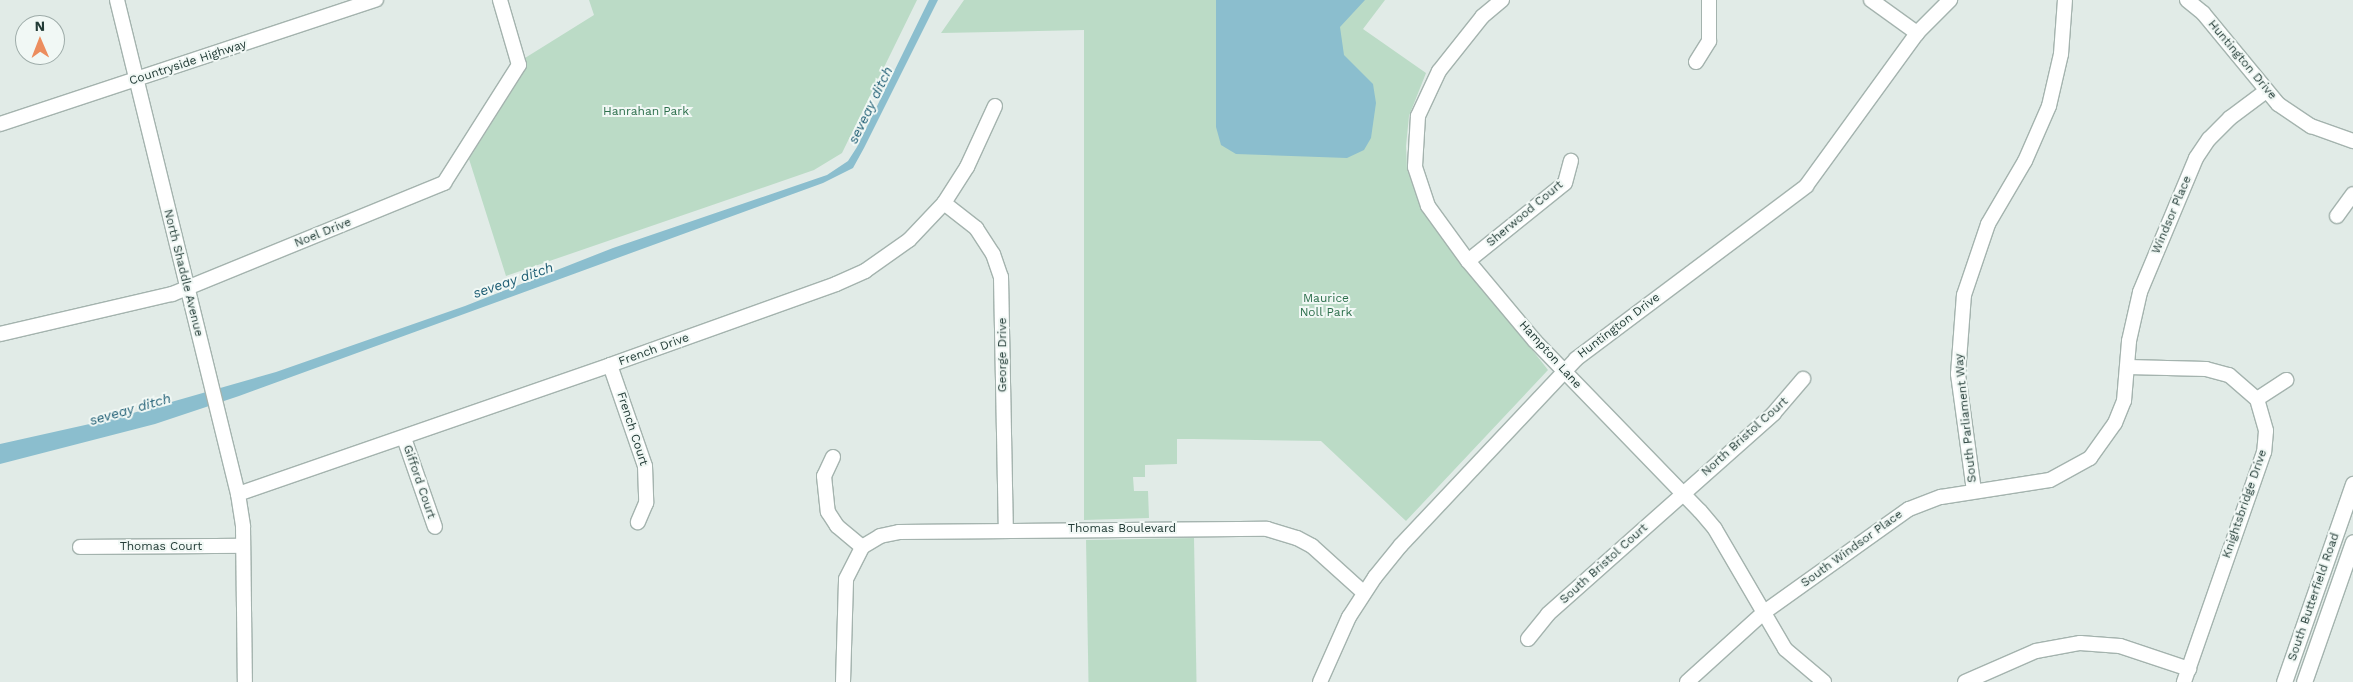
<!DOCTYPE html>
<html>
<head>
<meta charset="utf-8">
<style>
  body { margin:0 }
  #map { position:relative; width:2353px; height:682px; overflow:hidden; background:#e1ebe7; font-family:"Work Sans",sans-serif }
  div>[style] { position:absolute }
  .green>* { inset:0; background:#bbdbc6; transform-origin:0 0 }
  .water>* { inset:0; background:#8bbece }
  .roads { filter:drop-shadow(1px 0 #a4b3ae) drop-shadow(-1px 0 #a4b3ae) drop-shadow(0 1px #a4b3ae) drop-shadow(0 -1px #a4b3ae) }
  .minor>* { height:14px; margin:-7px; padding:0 7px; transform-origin:7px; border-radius:7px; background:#fff }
  .secondary>* { height:15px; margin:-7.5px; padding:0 7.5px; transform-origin:7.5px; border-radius:7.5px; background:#fff }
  span { translate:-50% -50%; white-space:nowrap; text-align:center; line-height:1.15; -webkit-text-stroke:4px #f1f8f5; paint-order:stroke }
  .street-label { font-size:12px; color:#223b36 }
  .park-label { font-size:12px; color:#2e704d }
  .water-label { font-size:14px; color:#1f5e74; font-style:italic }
  .north { position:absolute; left:15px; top:15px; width:50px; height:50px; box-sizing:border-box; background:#f1f8f5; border:1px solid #9eaca9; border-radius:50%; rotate:359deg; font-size:14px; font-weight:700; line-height:20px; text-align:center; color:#223b36 }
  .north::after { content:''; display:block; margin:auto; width:18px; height:22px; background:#ec8d5e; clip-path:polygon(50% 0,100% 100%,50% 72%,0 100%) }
</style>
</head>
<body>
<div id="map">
  <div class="green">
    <div style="clip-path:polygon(589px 0,917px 0,842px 153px,814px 170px,506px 276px,469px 159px,522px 75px,525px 58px,594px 15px)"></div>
    <div style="clip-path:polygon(964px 0,1385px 0,1363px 29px,1426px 73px,1409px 116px,1406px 146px,1407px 169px,1420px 206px,1548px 370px,1406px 521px,1321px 441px,1193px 439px,1177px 439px,1177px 464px,1145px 465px,1145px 477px,1133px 477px,1134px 491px,1148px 491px,1149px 518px,1084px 520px,1084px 30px,941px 33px)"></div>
    <div style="left:1194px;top:538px;width:144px;height:108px;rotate:89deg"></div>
  </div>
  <div class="water">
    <div style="clip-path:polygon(929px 0,938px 0,864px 148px,853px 168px,823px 183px,239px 396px,155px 424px,0 464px,0 444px,112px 419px,276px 372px,465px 306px,613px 248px,827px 175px,848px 161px,857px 147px)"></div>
    <div style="clip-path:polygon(1216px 0,1365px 0,1340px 27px,1344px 55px,1373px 84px,1376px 103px,1371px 138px,1364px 150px,1347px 158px,1236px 154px,1221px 145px,1216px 127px)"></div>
  </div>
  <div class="roads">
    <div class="minor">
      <div style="left:117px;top:0;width:509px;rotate:76.24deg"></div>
      <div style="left:238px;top:494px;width:33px;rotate:81deg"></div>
      <div style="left:243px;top:527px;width:155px;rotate:89.3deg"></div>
      <div style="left:1502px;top:0;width:26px;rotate:140deg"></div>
      <div style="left:1482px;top:17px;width:69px;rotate:128.5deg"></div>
      <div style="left:1439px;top:71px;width:50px;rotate:115deg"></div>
      <div style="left:1418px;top:116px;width:51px;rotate:93.4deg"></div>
      <div style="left:1415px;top:167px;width:41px;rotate:71.6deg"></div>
      <div style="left:1428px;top:206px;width:68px;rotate:54deg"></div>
      <div style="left:1468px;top:261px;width:104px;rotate:50.1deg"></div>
      <div style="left:1535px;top:341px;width:237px;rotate:45.9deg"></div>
      <div style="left:1700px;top:511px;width:23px;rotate:50deg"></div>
      <div style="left:1715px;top:529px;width:139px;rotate:59.7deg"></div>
      <div style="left:1785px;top:649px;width:51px;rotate:40.2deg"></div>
      <div style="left:1871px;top:0;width:57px;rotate:35.7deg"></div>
      <div style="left:2187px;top:0;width:21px;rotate:39deg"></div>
      <div style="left:2203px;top:13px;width:118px;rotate:50.5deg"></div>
      <div style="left:2278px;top:104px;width:40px;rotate:34deg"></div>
      <div style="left:2311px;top:126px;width:45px;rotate:19.7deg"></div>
      <div style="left:1696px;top:62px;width:25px;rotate:-58deg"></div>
      <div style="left:1709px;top:41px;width:41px;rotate:-90deg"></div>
      <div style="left:0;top:124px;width:396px;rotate:-18.3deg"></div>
      <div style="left:944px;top:203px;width:41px;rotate:38deg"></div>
      <div style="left:976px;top:228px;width:31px;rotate:57deg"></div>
      <div style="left:993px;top:254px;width:24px;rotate:71deg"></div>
      <div style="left:1001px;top:277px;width:252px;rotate:88.9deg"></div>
      <div style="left:2337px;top:216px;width:27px;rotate:-54deg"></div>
      <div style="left:1468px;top:261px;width:124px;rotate:-38.8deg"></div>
      <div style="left:1565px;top:183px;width:23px;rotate:-75deg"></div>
      <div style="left:0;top:334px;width:177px;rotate:-13.1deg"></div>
      <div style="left:172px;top:294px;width:294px;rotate:-22.2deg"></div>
      <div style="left:444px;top:183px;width:140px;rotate:-57.6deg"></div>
      <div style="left:519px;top:65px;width:68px;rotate:-106.3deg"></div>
      <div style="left:610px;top:365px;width:107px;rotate:70.9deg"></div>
      <div style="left:645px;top:466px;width:37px;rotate:88deg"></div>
      <div style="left:646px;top:503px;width:21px;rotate:113deg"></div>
      <div style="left:2128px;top:367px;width:78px;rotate:1.5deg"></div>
      <div style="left:2206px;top:369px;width:24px;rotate:15deg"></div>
      <div style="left:2229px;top:375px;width:37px;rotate:41deg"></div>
      <div style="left:2257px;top:399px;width:33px;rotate:74deg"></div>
      <div style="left:2266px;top:431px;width:21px;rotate:95deg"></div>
      <div style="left:2264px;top:452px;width:244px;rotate:109.2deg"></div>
      <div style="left:2257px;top:399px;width:35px;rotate:-33deg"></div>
      <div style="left:404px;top:438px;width:94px;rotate:70.8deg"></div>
      <div style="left:833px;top:457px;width:21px;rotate:115deg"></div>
      <div style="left:824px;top:476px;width:36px;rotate:84deg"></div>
      <div style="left:828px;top:512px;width:17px;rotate:57deg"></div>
      <div style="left:837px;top:526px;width:33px;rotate:40deg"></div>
      <div style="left:1974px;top:491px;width:118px;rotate:-97.8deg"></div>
      <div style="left:1958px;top:374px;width:79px;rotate:-85.7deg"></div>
      <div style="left:1964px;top:295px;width:75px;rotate:-71.3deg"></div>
      <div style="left:1988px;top:224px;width:73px;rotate:-59.6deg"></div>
      <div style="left:2025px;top:161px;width:60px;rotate:-66.4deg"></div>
      <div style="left:2049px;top:106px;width:53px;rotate:-77deg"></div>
      <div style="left:2061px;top:54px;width:54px;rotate:-85.8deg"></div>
      <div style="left:238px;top:494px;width:394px;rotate:-19.1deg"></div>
      <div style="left:610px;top:365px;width:240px;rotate:-19.7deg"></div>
      <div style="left:836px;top:284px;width:32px;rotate:-24deg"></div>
      <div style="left:865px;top:271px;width:54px;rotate:-35.2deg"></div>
      <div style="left:909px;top:240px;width:51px;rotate:-46.6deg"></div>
      <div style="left:944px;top:203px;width:43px;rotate:-57.4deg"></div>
      <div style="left:967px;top:167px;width:67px;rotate:-65.3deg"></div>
      <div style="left:80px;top:547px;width:162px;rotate:-0.4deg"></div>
      <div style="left:1528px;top:639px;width:32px;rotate:-51deg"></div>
      <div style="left:1548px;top:614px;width:302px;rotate:-41.6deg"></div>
      <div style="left:1774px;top:413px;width:45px;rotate:-49.5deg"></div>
      <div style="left:843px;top:682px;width:103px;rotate:-88.3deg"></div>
      <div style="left:846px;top:579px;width:36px;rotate:-63deg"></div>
      <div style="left:862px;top:547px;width:21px;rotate:-31deg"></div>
      <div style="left:880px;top:536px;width:19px;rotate:-12deg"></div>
      <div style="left:899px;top:532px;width:368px;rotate:-0.5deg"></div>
      <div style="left:1267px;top:529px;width:31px;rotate:17deg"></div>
      <div style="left:1297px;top:538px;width:17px;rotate:28deg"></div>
      <div style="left:1312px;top:546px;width:70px;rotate:42.1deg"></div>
      <div style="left:1320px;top:682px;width:71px;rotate:-66deg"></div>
      <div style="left:1349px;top:617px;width:48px;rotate:-57deg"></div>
      <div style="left:1375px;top:577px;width:41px;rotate:-50.9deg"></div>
      <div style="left:1401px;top:545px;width:255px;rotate:-46.7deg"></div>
      <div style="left:1576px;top:359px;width:288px;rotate:-36.9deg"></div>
      <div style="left:1806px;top:186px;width:189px;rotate:-54deg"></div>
      <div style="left:1917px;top:33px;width:47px;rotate:-45deg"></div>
      <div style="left:1687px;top:682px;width:103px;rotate:-42.2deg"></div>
      <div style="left:1763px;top:613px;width:179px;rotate:-35.5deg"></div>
      <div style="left:1909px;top:509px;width:34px;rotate:-21deg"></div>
      <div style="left:1941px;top:497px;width:110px;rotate:-8.9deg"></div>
      <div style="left:2050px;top:480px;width:46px;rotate:-28.8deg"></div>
      <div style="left:2090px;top:458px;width:43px;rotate:-54.5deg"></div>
      <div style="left:2115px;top:423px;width:24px;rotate:-68deg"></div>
      <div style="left:2124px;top:401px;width:60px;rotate:-85.2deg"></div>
      <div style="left:2129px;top:341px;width:50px;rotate:-77.3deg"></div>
      <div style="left:2140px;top:292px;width:145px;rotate:-67.3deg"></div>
      <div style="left:2196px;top:158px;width:23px;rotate:-56deg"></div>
      <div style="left:2209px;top:139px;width:30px;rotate:-45deg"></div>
      <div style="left:2230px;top:118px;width:45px;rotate:-36.9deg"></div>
      <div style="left:1965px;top:682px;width:77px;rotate:-23.6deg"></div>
      <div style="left:2036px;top:651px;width:45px;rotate:-10.3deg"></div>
      <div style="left:2080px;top:643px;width:40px;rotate:4.3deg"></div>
      <div style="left:2120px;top:646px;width:73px;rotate:18.4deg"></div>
    </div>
    <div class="secondary">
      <div style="left:2284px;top:682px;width:210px;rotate:-70.8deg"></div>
      <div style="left:2304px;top:682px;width:148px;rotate:-70.7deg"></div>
    </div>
  </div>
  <div class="street-label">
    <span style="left:2242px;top:60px;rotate:50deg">Huntington Drive</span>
    <span style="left:188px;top:63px;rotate:-18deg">Countryside Highway</span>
    <span style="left:1525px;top:214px;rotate:-40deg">Sherwood Court</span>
    <span style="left:2172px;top:215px;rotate:-67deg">Windsor Place</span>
    <span style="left:323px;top:233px;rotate:-22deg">Noel Drive</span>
    <span style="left:183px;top:273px;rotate:76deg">North Shaddle Avenue</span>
    <span style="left:1619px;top:326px;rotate:-37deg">Huntington Drive</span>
    <span style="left:654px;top:350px;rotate:-20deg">French Drive</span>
    <span style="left:1003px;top:355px;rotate:-90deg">George Drive</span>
    <span style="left:1550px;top:355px;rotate:48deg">Hampton Lane</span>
    <span style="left:1966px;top:418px;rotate:-96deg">South Parliament Way</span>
    <span style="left:632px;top:429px;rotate:72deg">French Court</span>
    <span style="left:1745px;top:437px;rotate:-42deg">North Bristol Court</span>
    <span style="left:419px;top:482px;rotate:71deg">Gifford Court</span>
    <span style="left:2245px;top:504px;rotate:-71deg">Knightsbridge Drive</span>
    <span style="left:1122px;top:529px">Thomas Boulevard</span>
    <span style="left:161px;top:547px">Thomas Court</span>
    <span style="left:1852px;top:549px;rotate:-36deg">South Windsor Place</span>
    <span style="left:1604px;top:564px;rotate:-42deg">South Bristol Court</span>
    <span style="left:2314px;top:597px;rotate:-71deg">South Butterfield Road</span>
  </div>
  <div class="park-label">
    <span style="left:646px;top:112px">Hanrahan Park</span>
    <span style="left:1326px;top:306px">Maurice<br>Noll Park</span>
  </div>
  <div class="water-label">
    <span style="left:870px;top:105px;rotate:-64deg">seveay ditch</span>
    <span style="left:513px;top:280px;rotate:-19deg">seveay ditch</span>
    <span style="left:130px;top:409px;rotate:-16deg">seveay ditch</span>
  </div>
  <div class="north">N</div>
</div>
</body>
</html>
